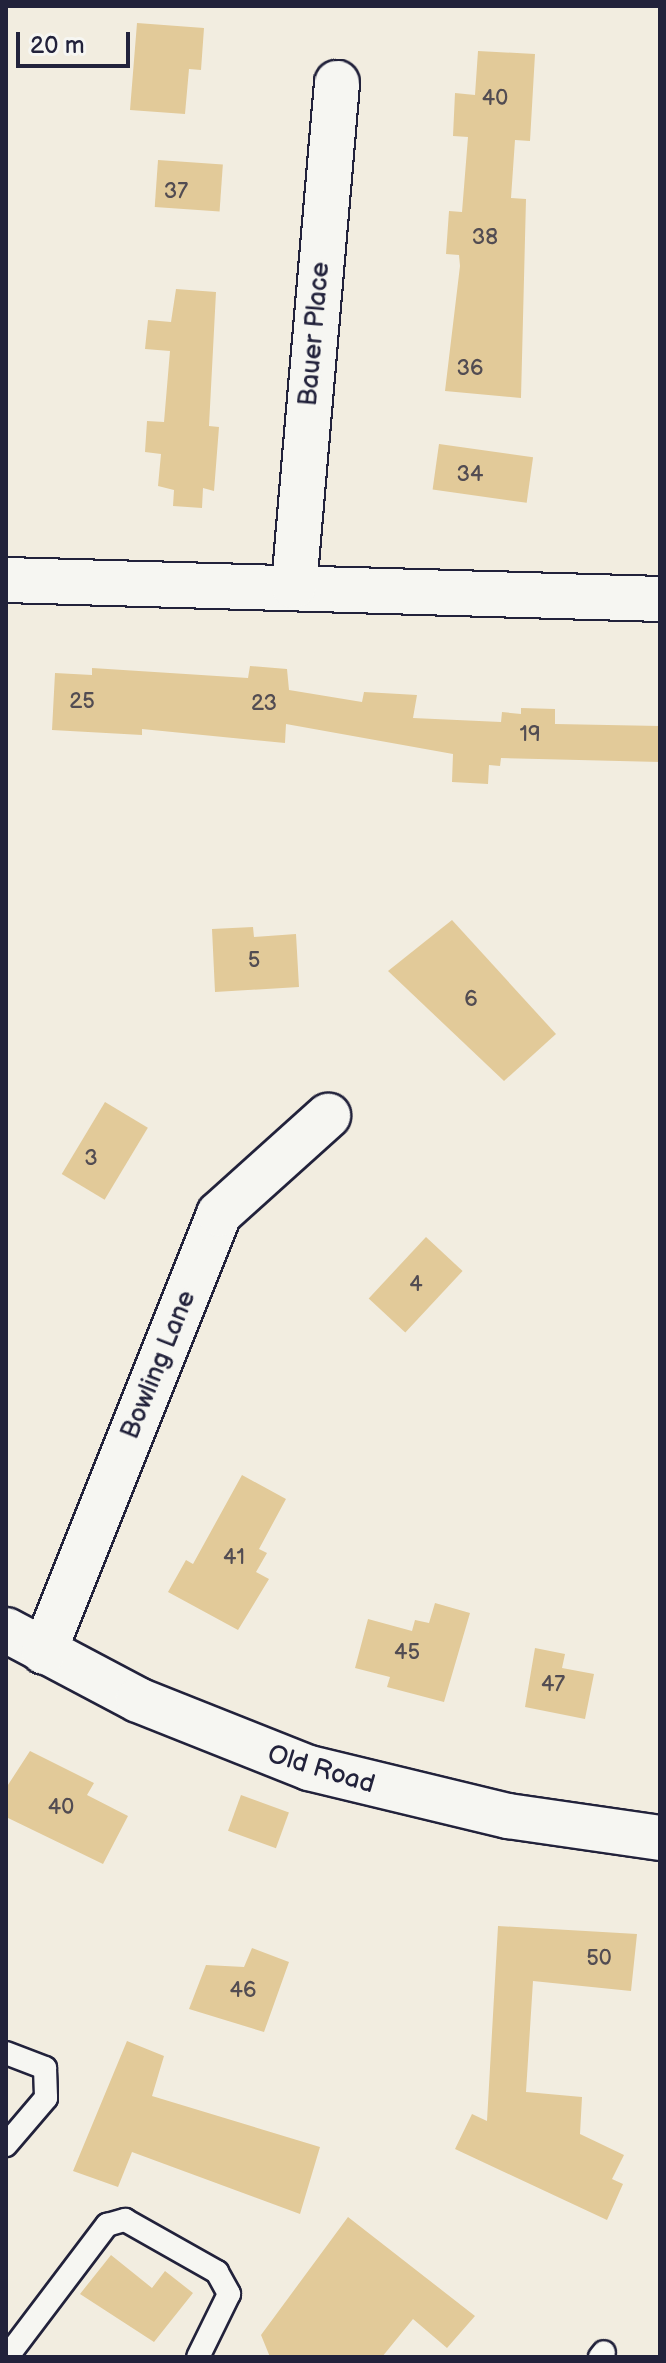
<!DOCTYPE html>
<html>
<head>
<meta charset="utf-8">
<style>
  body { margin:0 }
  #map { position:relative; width:666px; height:2363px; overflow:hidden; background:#f2ede0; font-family:"Balsamiq Sans",sans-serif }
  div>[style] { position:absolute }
  .building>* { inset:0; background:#e2ca99; transform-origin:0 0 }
  .roads { filter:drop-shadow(2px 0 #22223b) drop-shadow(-2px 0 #22223b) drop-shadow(0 2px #22223b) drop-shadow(0 -2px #22223b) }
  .lane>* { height:22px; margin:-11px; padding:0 11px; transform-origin:11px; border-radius:11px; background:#f6f6f2 }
  .street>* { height:44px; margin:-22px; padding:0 22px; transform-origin:22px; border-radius:22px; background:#f6f6f2 }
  span { translate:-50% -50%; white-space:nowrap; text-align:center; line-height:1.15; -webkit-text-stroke:6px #f6f6f2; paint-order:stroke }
  .number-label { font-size:22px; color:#524c52 }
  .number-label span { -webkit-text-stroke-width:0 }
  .street-label { font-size:26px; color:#22223b }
  .frame { position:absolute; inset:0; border:8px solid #22223b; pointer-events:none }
  .scale { position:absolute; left:16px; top:32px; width:114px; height:36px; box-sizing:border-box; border:4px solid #22223b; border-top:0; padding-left:10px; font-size:24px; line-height:28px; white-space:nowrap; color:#22223b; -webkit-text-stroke:6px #f6f6f2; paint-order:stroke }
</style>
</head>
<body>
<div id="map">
  <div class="building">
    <div style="clip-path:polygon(137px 23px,204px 28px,201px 70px,189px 69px,185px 114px,130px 110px)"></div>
    <div style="clip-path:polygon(478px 51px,535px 54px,530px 141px,515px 140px,511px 198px,526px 199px,521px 398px,445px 391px,460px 266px,459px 255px,446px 254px,449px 211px,462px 212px,468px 137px,453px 136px,455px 93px,475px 95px)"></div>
    <div style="left:158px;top:160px;width:65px;height:47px;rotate:4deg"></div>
    <div style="clip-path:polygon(176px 289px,216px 292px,209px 426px,219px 427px,214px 491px,203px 488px,202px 508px,173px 506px,174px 490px,158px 486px,161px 454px,145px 452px,147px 421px,164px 422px,170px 351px,145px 349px,148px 320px,171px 322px)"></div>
    <div style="left:439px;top:444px;width:95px;height:46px;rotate:8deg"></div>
    <div style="clip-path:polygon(250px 666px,287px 669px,289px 690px,362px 702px,364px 692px,417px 695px,413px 718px,501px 722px,502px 712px,521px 714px,521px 708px,555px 709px,555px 724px,660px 726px,660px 762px,501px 758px,500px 766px,489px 765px,488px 784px,452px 782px,453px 754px,286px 724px,285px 743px,142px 729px,142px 735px,52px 730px,55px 673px,92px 675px,92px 668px,248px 678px)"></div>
    <div style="clip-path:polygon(452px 920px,556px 1034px,504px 1081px,388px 971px)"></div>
    <div style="clip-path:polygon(253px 927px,254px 937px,296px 934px,299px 987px,215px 992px,212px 929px)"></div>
    <div style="left:105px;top:1102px;width:50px;height:84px;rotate:31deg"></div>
    <div style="left:426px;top:1237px;width:50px;height:84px;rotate:43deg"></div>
    <div style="clip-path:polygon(242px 1475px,286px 1499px,259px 1549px,267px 1553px,256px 1572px,269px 1579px,238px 1630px,168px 1592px,186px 1560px,193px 1564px)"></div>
    <div style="clip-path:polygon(435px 1603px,470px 1613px,444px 1702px,387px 1687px,390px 1677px,355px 1668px,368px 1619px,412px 1631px,415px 1620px,429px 1623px)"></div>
    <div style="clip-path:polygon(535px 1648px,565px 1654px,562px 1668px,594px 1674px,585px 1719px,525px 1707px)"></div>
    <div style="clip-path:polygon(30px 1751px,94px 1783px,87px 1795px,128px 1816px,103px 1864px,6px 1817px,6px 1788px)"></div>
    <div style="left:241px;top:1795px;width:51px;height:38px;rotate:20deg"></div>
    <div style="clip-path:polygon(498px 1926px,637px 1934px,631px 1991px,533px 1981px,526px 2092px,582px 2097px,580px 2134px,624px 2155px,612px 2179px,623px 2184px,607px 2220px,455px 2149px,472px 2114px,487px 2121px)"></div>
    <div style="clip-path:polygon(252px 1948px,289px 1962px,264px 2032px,189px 2009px,206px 1965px,244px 1967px)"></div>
    <div style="clip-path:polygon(127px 2041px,164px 2056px,152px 2096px,320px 2147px,300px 2214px,132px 2152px,118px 2187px,73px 2171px)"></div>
    <div style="clip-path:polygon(348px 2217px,475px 2316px,447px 2348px,413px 2319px,382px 2357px,270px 2357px,261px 2335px)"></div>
    <div style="clip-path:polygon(111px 2255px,152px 2288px,165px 2271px,193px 2293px,154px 2342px,80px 2294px)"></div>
  </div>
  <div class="roads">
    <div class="lane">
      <div style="left:6px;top:2053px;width:42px;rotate:21deg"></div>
      <div style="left:45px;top:2068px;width:30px;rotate:88deg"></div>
      <div style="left:46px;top:2098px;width:62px;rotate:130.4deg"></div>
      <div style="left:7px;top:2357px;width:166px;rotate:-52.9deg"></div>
      <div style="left:107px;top:2225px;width:19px;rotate:-16deg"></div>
      <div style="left:125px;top:2220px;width:106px;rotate:29.5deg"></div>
      <div style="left:217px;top:2272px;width:25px;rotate:61deg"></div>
      <div style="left:229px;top:2294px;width:70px;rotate:116.2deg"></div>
      <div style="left:600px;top:2357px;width:6px;rotate:-51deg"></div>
    </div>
    <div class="street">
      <div style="left:6px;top:580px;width:654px;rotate:1.66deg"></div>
      <div style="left:294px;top:586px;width:505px;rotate:-85.11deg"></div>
      <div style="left:6px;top:1630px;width:149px;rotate:27.9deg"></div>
      <div style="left:138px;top:1700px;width:184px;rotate:21.7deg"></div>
      <div style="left:309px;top:1768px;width:205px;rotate:13.6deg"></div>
      <div style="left:508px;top:1816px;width:154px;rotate:8.2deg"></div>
      <div style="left:44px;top:1652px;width:472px;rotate:-68.2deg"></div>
      <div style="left:219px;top:1214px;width:147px;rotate:-42deg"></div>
    </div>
  </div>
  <div class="number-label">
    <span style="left:495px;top:99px">40</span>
    <span style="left:176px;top:192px">37</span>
    <span style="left:485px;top:238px">38</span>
    <span style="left:470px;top:369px">36</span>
    <span style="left:470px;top:475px">34</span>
    <span style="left:82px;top:702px">25</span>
    <span style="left:264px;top:704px">23</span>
    <span style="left:530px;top:735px">19</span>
    <span style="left:254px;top:961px">5</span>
    <span style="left:471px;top:1000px">6</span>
    <span style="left:91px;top:1159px">3</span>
    <span style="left:416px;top:1285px">4</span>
    <span style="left:234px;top:1558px">41</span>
    <span style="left:407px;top:1653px">45</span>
    <span style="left:553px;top:1685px">47</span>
    <span style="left:61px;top:1808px">40</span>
    <span style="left:599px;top:1959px">50</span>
    <span style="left:243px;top:1991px">46</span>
  </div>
  <div class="street-label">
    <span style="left:315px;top:334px;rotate:-85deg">Bauer Place</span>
    <span style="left:159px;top:1365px;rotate:-68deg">Bowling Lane</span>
    <span style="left:321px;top:1770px;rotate:17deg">Old Road</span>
  </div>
  <div class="frame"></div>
  <div class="scale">20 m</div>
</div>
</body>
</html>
